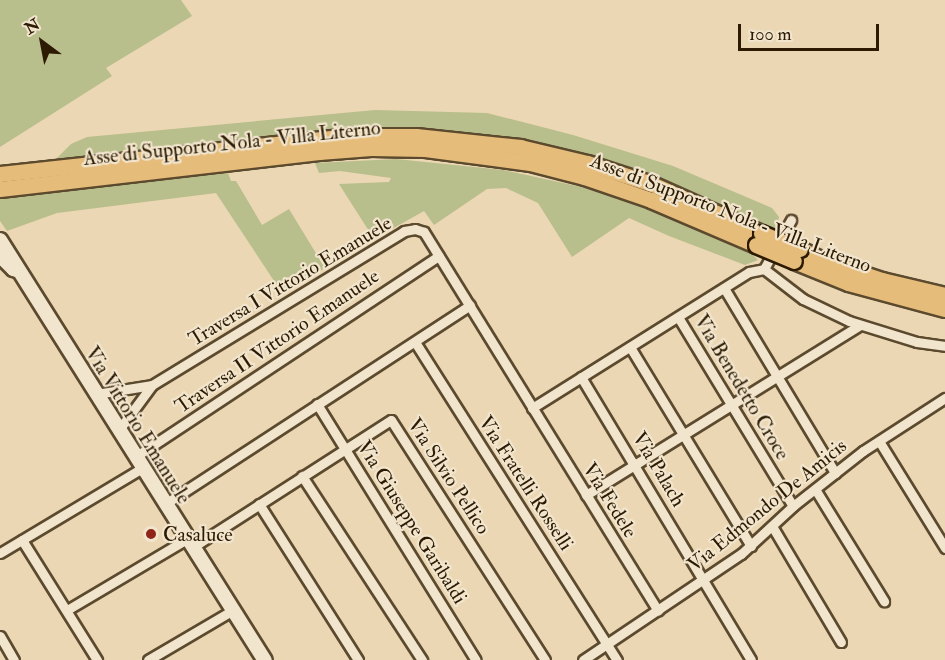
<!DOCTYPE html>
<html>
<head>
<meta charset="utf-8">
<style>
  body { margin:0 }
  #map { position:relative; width:945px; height:660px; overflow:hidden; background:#ebd7b3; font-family:"IM FELL Double Pica",serif }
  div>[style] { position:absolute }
  .green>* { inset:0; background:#b8be8c }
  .roads { filter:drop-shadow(2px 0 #5c4a2e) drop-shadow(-2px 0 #5c4a2e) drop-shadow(0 2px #5c4a2e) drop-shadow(0 -2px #5c4a2e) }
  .minor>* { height:9px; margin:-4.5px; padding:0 4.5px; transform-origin:4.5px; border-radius:4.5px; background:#f2e5ce }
  .tertiary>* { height:12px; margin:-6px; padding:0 6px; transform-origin:6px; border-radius:6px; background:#f2e5ce }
  .secondary>* { height:14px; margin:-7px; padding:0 7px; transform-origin:7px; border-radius:7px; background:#f2e5ce }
  .trunk>* { height:15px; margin:-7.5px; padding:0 7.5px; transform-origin:7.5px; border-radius:7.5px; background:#e6bc7a }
  .bridges { filter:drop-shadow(2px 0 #2c1b02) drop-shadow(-2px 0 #2c1b02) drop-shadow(0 2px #2c1b02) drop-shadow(0 -2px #2c1b02) }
  .trunk-bridge>* { height:15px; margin:-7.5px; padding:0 7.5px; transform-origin:7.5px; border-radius:7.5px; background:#e6bc7a }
  .dots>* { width:16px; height:16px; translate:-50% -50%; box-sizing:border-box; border:3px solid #f2e5ce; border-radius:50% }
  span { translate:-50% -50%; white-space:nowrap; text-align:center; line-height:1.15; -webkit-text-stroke:4.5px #f2e5ce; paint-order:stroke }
  .street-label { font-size:20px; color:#2c1b02 }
  .poi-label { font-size:20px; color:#2c1b02 }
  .left { translate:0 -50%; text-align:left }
  .north { position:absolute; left:12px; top:12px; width:60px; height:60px; -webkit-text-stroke:4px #f2e5ce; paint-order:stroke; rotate:328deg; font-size:16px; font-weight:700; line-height:24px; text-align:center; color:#2c1b02 }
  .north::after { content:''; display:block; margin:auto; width:21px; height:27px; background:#2c1b02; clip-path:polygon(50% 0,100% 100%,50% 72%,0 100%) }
  .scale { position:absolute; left:738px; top:24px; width:141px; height:27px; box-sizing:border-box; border:3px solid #2c1b02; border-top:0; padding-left:8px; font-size:18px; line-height:21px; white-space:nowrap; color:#2c1b02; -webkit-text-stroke:4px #f2e5ce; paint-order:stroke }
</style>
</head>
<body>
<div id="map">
  <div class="green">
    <div style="clip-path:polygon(0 0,181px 0,192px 16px,106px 68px,112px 76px,0 147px)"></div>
    <div style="clip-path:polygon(375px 110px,487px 113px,573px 135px,673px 166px,772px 208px,779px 217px,777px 231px,654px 177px,609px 161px,538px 144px,466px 133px,385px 128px,339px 130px,56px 159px,71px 144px,87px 137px)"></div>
    <div style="clip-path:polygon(396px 159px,503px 170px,600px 191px,677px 220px,752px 254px,758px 260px,745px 265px,669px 236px,629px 218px,572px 257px,538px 203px,506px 188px,487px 189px,434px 225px,424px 211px,374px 239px,339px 184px,389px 182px,391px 178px,340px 171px,319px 173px,315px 163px)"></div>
    <div style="clip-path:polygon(228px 173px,231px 181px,236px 181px,262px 225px,289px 209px,325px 268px,282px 293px,216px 193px,57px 213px,7px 231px,0 221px,0 198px)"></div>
  </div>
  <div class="roads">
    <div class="minor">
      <div style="left:764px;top:269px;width:49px;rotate:37.6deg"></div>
      <div style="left:803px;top:299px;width:51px;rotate:25.6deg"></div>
      <div style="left:849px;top:321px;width:71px;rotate:17.2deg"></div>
      <div style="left:917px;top:342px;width:28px;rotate:8deg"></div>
      <div style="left:724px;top:288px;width:216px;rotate:59deg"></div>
      <div style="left:678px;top:317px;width:221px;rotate:58.7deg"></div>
      <div style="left:415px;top:342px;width:377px;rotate:57.6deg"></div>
      <div style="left:630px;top:347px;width:233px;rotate:58.7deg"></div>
      <div style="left:581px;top:377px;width:330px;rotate:59deg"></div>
      <div style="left:96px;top:394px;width:57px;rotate:-9.1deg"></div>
      <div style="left:317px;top:404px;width:301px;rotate:58.2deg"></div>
      <div style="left:532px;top:408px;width:256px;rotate:-32.1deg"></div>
      <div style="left:749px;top:272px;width:15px;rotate:-11deg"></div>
      <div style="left:764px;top:269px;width:56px;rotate:-61.1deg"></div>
      <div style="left:118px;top:431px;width:57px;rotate:-53.5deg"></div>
      <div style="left:152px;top:385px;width:295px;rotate:-31.4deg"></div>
      <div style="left:404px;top:231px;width:11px;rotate:-10deg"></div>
      <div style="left:415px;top:229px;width:9px;rotate:18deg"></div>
      <div style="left:424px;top:232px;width:445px;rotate:58.3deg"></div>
      <div style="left:879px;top:441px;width:126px;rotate:58.3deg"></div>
      <div style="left:135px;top:457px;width:364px;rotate:-33.5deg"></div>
      <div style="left:302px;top:476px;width:220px;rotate:56.9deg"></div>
      <div style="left:815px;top:489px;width:132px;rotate:58.4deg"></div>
      <div style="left:586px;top:495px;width:322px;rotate:-31.8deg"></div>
      <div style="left:165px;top:504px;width:364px;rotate:-33.1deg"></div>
      <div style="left:259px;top:504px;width:185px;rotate:57.6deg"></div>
      <div style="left:772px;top:526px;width:135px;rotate:59.3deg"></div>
      <div style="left:22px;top:540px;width:142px;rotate:58deg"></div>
      <div style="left:193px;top:547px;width:235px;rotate:-32.7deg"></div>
      <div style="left:391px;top:420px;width:285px;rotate:57.3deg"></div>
      <div style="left:0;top:553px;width:165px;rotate:-30.9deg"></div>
      <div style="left:67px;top:610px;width:139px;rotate:-30.6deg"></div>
      <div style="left:0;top:636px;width:28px;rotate:60deg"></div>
      <div style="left:148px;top:660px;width:99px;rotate:-30.5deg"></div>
      <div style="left:583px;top:660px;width:190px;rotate:-33.9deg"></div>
      <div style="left:741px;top:554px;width:71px;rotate:-42.7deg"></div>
      <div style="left:793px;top:506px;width:89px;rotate:-38.2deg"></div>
      <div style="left:863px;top:451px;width:98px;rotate:-32.9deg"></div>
    </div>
    <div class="tertiary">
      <div style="left:0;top:257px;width:18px;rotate:45deg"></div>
      <div style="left:13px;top:270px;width:7px;rotate:16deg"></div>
    </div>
    <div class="secondary">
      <div style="left:0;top:240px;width:497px;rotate:57.8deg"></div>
    </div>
    <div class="trunk">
      <div style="left:0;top:174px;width:349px;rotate:-6.2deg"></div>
      <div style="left:347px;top:136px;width:69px"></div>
      <div style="left:416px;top:136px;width:105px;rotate:6deg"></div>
      <div style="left:520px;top:147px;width:69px;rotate:13.4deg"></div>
      <div style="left:587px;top:163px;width:68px;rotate:17.9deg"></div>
      <div style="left:652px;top:184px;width:120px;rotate:24.2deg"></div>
      <div style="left:0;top:189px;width:321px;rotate:-6.6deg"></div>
      <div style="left:319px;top:152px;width:52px;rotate:-4.4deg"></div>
      <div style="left:371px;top:148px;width:54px;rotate:1.1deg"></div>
      <div style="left:425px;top:149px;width:106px;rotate:7.6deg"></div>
      <div style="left:530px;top:163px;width:56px;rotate:14.5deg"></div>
      <div style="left:584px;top:177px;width:71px;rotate:18.9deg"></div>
      <div style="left:651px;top:200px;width:114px;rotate:23.2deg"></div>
      <div style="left:800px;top:249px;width:30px;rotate:26deg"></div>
      <div style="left:827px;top:262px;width:58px;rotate:18.1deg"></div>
      <div style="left:882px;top:280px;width:65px;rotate:13.4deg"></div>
      <div style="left:794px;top:261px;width:58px;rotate:22.2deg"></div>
      <div style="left:848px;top:283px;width:100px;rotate:15deg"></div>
    </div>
  </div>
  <div class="bridges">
    <div class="trunk-bridge">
      <div style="left:761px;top:233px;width:42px;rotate:22.3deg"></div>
      <div style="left:756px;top:245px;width:41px;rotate:22.8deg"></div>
    </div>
  </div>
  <div class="dots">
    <div style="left:151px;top:534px;background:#8f2418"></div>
  </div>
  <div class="street-label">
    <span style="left:232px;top:143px;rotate:-6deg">Asse di Supporto Nola - Villa Literno</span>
    <span style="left:731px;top:213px;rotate:21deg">Asse di Supporto Nola - Villa Literno</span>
    <span style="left:290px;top:281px;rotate:-31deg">Traversa I Vittorio Emanuele</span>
    <span style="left:277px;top:341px;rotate:-34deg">Traversa II Vittorio Emanuele</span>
    <span style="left:742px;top:387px;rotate:59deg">Via Benedetto Croce</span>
    <span style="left:138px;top:425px;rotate:58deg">Via Vittorio Emanuele</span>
    <span style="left:659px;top:469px;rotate:59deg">Via Palach</span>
    <span style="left:449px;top:476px;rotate:57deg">Via Silvio Pellico</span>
    <span style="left:526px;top:483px;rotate:57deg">Via Fratelli Rosselli</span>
    <span style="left:610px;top:500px;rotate:58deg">Via Fedele</span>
    <span style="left:767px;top:505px;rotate:-39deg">Via Edmondo De Amicis</span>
    <span style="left:412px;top:522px;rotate:58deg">Via Giuseppe Garibaldi</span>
  </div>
  <div class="poi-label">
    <span class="left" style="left:163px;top:534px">Casaluce</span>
  </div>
  <div class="north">N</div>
  <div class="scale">100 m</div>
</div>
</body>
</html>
